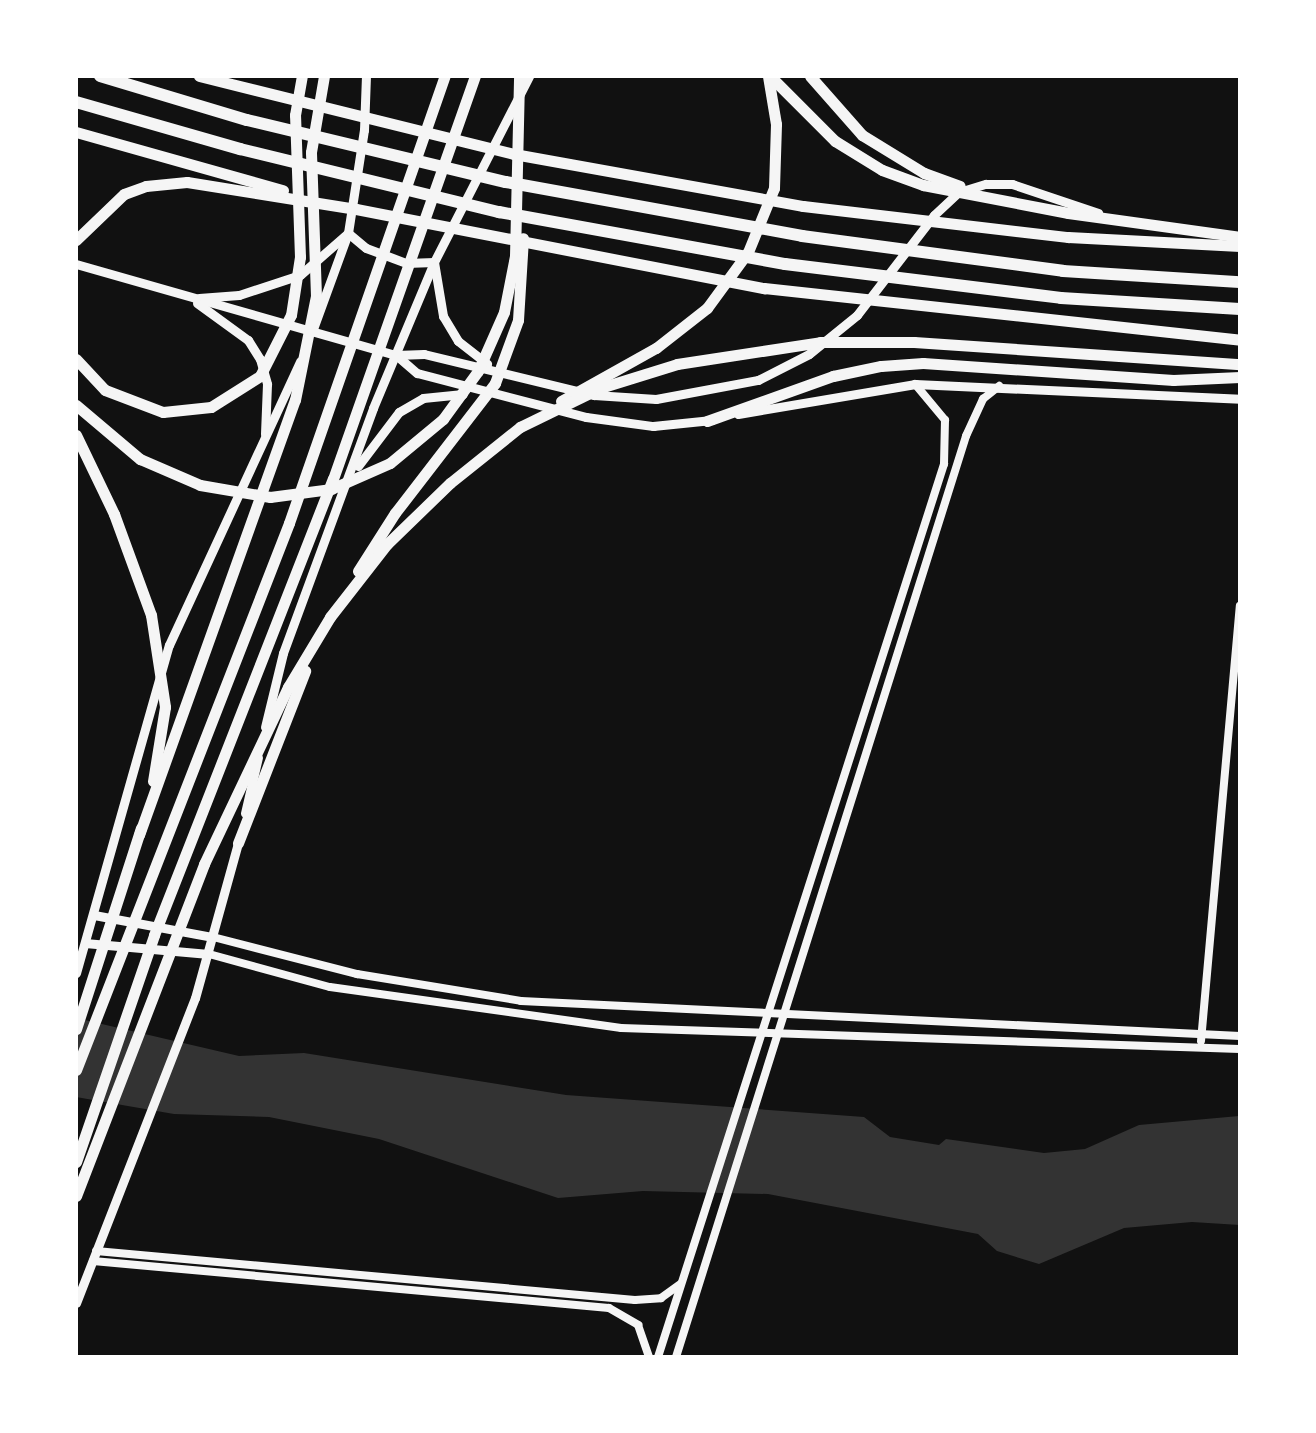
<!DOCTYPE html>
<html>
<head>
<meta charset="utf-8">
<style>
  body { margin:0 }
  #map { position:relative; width:1316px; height:1433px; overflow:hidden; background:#111; font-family:"Source Sans 3",sans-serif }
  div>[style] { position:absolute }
  .water>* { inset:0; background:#333 }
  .tertiary>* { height:8px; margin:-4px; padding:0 4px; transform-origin:4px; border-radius:4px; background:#f5f5f5 }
  .secondary>* { height:9px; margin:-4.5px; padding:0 4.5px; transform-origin:4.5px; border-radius:4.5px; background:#f5f5f5 }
  .trunk>* { height:11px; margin:-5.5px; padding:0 5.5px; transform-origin:5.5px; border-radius:5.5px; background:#f5f5f5 }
  .motorway>* { height:12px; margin:-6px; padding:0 6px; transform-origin:6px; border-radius:6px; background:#f5f5f5 }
  span { translate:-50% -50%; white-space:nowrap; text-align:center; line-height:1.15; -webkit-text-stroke:6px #fff; paint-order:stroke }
  .frame { position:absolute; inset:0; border:78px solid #fff; pointer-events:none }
</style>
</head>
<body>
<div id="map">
  <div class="water">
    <div style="clip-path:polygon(76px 1018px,239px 1056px,304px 1053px,566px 1095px,864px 1117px,890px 1137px,939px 1145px,946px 1139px,1044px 1153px,1085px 1149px,1139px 1125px,1239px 1116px,1240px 1225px,1192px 1222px,1124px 1228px,1039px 1264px,997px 1251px,978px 1234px,768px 1194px,643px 1191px,558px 1198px,379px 1139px,269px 1117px,174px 1114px,76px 1097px)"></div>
  </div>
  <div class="tertiary">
    <div style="left:213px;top:937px;width:149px;rotate:14.4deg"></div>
    <div style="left:357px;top:974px;width:166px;rotate:9.3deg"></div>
    <div style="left:521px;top:1001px;width:720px;rotate:2.79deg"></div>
    <div style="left:209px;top:954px;width:125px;rotate:15.3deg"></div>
    <div style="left:330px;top:987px;width:294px;rotate:8deg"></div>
    <div style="left:621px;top:1028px;width:619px;rotate:1.94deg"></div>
    <div style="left:1201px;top:1041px;width:437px;rotate:-84.9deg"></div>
    <div style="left:96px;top:1251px;width:541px;rotate:5.19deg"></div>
    <div style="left:635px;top:1300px;width:26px;rotate:-4deg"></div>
    <div style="left:661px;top:1298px;width:24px;rotate:-36deg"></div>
    <div style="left:93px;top:1261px;width:518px;rotate:5.2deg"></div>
    <div style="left:609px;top:1308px;width:34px;rotate:30deg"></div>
    <div style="left:638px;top:1325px;width:34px;rotate:71deg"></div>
    <div style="left:658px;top:1357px;width:938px;rotate:-72.24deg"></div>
    <div style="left:944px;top:464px;width:44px;rotate:-88.7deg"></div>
    <div style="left:945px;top:420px;width:47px;rotate:-129.8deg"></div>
    <div style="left:676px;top:1357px;width:966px;rotate:-72.52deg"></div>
    <div style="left:966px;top:436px;width:41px;rotate:-65.3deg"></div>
    <div style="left:983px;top:399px;width:21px;rotate:-39deg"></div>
  </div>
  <div class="secondary">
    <div style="left:76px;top:264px;width:333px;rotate:15.9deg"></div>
    <div style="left:396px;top:355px;width:28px;rotate:-2deg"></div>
    <div style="left:424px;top:354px;width:175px;rotate:13.6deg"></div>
    <div style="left:594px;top:395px;width:62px;rotate:3.7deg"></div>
    <div style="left:656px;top:399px;width:104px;rotate:-10.6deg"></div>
    <div style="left:758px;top:380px;width:57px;rotate:-27deg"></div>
    <div style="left:809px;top:354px;width:62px;rotate:-39.1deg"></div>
    <div style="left:857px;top:315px;width:126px;rotate:-52.4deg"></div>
    <div style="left:934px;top:215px;width:34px;rotate:-43deg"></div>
    <div style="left:959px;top:192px;width:28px;rotate:-17deg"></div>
    <div style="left:986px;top:184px;width:26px"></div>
    <div style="left:1012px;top:184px;width:91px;rotate:18.6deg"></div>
    <div style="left:199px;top:298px;width:40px;rotate:-4.3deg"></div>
    <div style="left:239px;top:295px;width:64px;rotate:-18.2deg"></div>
    <div style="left:300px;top:275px;width:64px;rotate:-41.2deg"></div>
    <div style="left:348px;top:233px;width:23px;rotate:40deg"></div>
    <div style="left:366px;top:248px;width:43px;rotate:20.6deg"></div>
    <div style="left:406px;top:263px;width:28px;rotate:-2deg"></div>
    <div style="left:434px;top:262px;width:55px;rotate:80.5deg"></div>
    <div style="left:443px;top:316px;width:29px;rotate:59deg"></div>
    <div style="left:458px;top:341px;width:37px;rotate:38deg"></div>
    <div style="left:197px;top:303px;width:63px;rotate:36deg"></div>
    <div style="left:248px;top:340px;width:22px;rotate:58deg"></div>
    <div style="left:260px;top:359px;width:26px;rotate:74deg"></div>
    <div style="left:267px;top:384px;width:50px;rotate:92.3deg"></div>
    <div style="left:313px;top:329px;width:102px;rotate:-70deg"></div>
    <div style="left:348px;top:233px;width:104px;rotate:-81.2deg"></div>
    <div style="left:364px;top:130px;width:54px;rotate:-87.9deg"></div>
    <div style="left:396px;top:355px;width:28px;rotate:41deg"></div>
    <div style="left:417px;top:373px;width:175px;rotate:14.6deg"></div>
    <div style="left:586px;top:417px;width:68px;rotate:7.7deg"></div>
    <div style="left:653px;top:426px;width:59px;rotate:-5.8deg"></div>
    <div style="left:738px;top:414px;width:180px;rotate:-9.6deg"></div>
    <div style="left:915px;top:384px;width:325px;rotate:2.6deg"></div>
    <div style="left:358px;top:466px;width:68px;rotate:-52.8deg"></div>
    <div style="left:399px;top:412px;width:28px;rotate:-30deg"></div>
    <div style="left:423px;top:398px;width:40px;rotate:-5.7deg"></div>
    <div style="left:265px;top:727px;width:76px;rotate:-76.3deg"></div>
    <div style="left:283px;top:653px;width:261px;rotate:-69.8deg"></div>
    <div style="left:373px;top:408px;width:158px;rotate:-67.3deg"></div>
    <div style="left:434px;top:262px;width:209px;rotate:-62.9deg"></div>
    <div style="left:245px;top:813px;width:57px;rotate:-76.9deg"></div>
    <div style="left:94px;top:915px;width:121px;rotate:10.5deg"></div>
    <div style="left:85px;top:943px;width:124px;rotate:5.1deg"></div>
    <div style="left:76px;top:973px;width:341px;rotate:-74.2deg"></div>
    <div style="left:169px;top:645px;width:313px;rotate:-65.2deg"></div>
    <div style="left:76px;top:1303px;width:327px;rotate:-68.7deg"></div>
    <div style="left:195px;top:998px;width:165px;rotate:-74.5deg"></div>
  </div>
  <div class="trunk">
    <div style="left:199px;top:76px;width:325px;rotate:13.9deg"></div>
    <div style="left:514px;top:154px;width:294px;rotate:10.2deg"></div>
    <div style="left:803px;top:206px;width:267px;rotate:6.7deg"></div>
    <div style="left:1068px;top:237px;width:172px;rotate:3deg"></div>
    <div style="left:770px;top:76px;width:92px;rotate:45deg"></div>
    <div style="left:835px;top:141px;width:55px;rotate:31.7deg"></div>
    <div style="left:882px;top:170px;width:44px;rotate:20.1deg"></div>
    <div style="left:923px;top:185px;width:148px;rotate:10.9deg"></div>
    <div style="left:1068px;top:213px;width:174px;rotate:7.9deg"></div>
    <div style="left:810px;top:76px;width:79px;rotate:48.6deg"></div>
    <div style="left:862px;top:135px;width:73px;rotate:31.5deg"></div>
    <div style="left:924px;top:173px;width:38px;rotate:20deg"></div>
    <div style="left:76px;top:132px;width:215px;rotate:15.7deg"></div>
    <div style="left:76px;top:240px;width:66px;rotate:-43.8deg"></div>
    <div style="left:124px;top:194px;width:23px;rotate:-20deg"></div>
    <div style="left:146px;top:186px;width:41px;rotate:-5.6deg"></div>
    <div style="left:187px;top:182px;width:171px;rotate:9.1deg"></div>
    <div style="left:356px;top:209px;width:416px;rotate:11deg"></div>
    <div style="left:764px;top:288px;width:479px;rotate:6.2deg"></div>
    <div style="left:76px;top:359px;width:42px;rotate:46.9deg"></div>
    <div style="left:105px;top:390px;width:62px;rotate:20.8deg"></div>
    <div style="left:163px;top:412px;width:48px;rotate:-5.9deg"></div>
    <div style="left:211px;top:407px;width:58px;rotate:-32.3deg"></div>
    <div style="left:260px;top:376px;width:68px;rotate:-63.1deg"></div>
    <div style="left:291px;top:315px;width:59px;rotate:-81.2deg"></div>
    <div style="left:300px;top:257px;width:142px;rotate:-92deg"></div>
    <div style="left:295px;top:115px;width:40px;rotate:-80deg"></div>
    <div style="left:561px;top:401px;width:109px;rotate:-29.2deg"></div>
    <div style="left:656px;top:348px;width:65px;rotate:-38.1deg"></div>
    <div style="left:707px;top:308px;width:69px;rotate:-53.8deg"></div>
    <div style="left:748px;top:252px;width:69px;rotate:-67.9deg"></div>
    <div style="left:774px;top:188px;width:64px;rotate:-88.2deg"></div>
    <div style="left:776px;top:124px;width:49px;rotate:-99.5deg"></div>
    <div style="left:76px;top:405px;width:84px;rotate:40.2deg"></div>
    <div style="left:140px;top:459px;width:65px;rotate:23.4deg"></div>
    <div style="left:200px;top:485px;width:71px;rotate:9.7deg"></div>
    <div style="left:270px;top:497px;width:62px;rotate:-7.5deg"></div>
    <div style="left:331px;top:489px;width:64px;rotate:-23.8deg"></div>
    <div style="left:390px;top:463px;width:69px;rotate:-39.7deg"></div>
    <div style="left:443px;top:419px;width:59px;rotate:-53.9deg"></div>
    <div style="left:478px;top:371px;width:64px;rotate:-66.2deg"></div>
    <div style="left:504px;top:312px;width:57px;rotate:-78.9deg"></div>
    <div style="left:515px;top:256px;width:180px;rotate:-88.7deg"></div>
    <div style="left:707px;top:421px;width:134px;rotate:-19.7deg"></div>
    <div style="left:833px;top:376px;width:49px;rotate:-11.8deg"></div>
    <div style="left:881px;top:366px;width:42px;rotate:-4.1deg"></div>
    <div style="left:923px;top:363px;width:251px;rotate:3.9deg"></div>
    <div style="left:1173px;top:380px;width:67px;rotate:-2.6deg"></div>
    <div style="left:76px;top:435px;width:88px;rotate:64.3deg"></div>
    <div style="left:114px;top:514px;width:108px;rotate:69.9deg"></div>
    <div style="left:151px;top:615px;width:93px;rotate:81.3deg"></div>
    <div style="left:165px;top:707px;width:75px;rotate:99.2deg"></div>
    <div style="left:358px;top:571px;width:69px;rotate:-57.5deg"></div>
    <div style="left:395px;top:513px;width:164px;rotate:-52.4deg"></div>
    <div style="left:495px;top:383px;width:67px;rotate:-69.9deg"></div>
    <div style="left:518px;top:320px;width:82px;rotate:-86.5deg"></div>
    <div style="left:139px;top:835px;width:462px;rotate:-70.3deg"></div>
    <div style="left:295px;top:400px;width:106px;rotate:-78.6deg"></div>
    <div style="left:316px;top:296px;width:144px;rotate:-92deg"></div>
    <div style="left:311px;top:152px;width:77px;rotate:-80.3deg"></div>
    <div style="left:238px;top:843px;width:185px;rotate:-68.7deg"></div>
    <div style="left:76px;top:1029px;width:211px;rotate:-72.1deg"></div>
    <div style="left:76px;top:1070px;width:587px;rotate:-68.72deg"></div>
    <div style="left:289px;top:523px;width:473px;rotate:-70.8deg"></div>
    <div style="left:76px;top:1162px;width:240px;rotate:-71deg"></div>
    <div style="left:154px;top:935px;width:490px;rotate:-68.6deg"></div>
    <div style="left:333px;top:479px;width:427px;rotate:-70.6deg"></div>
    <div style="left:76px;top:1196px;width:356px;rotate:-68.9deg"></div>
    <div style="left:204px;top:864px;width:196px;rotate:-64.6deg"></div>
    <div style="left:288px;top:687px;width:82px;rotate:-59deg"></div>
    <div style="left:330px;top:617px;width:93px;rotate:-52deg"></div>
    <div style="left:387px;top:544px;width:88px;rotate:-44.1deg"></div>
    <div style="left:450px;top:483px;width:90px;rotate:-38.7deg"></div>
    <div style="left:520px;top:427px;width:89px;rotate:-26deg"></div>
    <div style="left:600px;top:388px;width:81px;rotate:-17.3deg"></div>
    <div style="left:677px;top:364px;width:145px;rotate:-8.7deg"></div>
    <div style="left:820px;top:342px;width:94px"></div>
    <div style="left:914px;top:342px;width:327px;rotate:3.9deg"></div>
  </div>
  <div class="motorway">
    <div style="left:100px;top:76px;width:153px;rotate:16.7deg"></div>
    <div style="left:247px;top:120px;width:266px;rotate:13.5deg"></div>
    <div style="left:506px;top:182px;width:301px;rotate:10.3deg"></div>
    <div style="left:802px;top:236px;width:263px;rotate:7.6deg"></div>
    <div style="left:1063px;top:271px;width:177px;rotate:3.6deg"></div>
    <div style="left:76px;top:102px;width:171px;rotate:16deg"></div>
    <div style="left:240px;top:149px;width:267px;rotate:13.7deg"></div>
    <div style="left:499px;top:212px;width:291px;rotate:10.3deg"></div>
    <div style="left:785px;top:264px;width:278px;rotate:7deg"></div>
    <div style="left:1061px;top:298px;width:179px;rotate:3.5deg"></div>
  </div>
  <div class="frame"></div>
</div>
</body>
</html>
